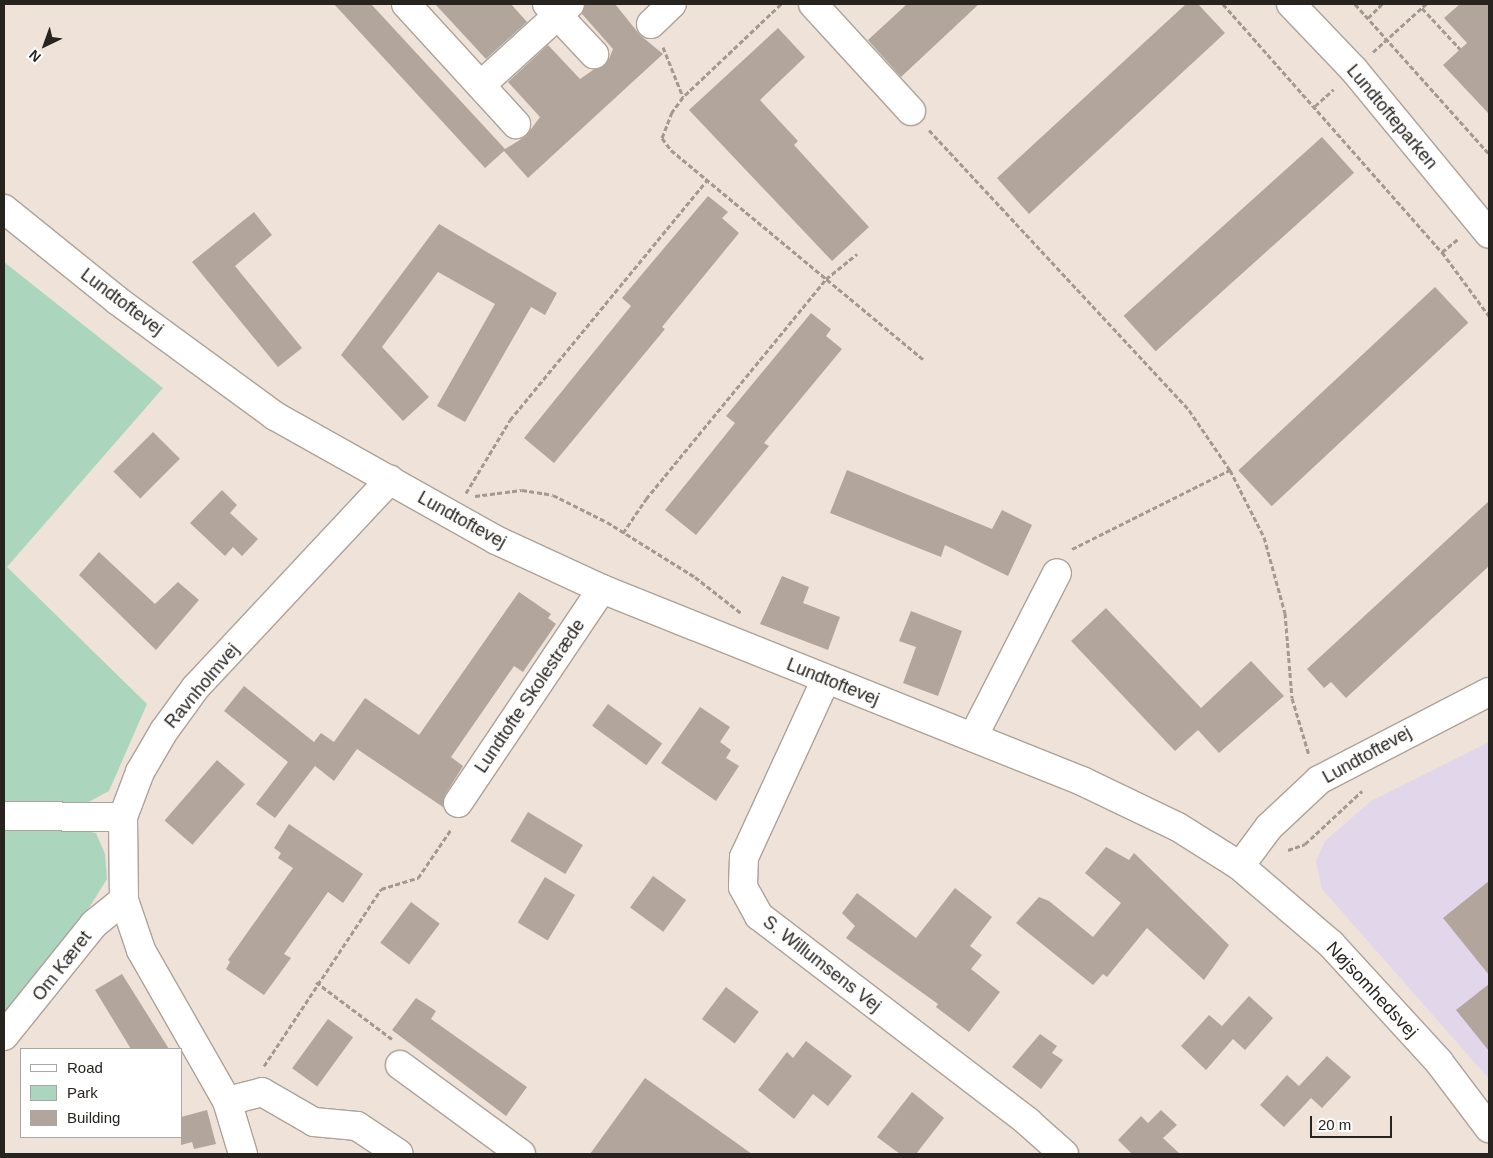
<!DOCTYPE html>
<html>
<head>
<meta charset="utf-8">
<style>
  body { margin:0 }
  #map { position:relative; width:1493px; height:1158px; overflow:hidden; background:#efe3d9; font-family:Helvetica,sans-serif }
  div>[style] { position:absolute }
  .education>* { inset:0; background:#e2d6eb }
  .green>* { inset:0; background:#acd5bd }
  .building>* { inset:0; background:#b1a59c; transform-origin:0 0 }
  .path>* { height:3px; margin-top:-1.5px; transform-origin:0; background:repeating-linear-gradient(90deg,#a29991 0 5px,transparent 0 7.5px) }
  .roads { filter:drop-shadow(1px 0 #ada299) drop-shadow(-1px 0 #ada299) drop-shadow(0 1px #ada299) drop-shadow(0 -1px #ada299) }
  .minor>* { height:28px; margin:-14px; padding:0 14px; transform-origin:14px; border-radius:14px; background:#fff }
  span { translate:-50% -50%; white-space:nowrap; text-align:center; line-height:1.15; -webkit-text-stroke:4px #fff; paint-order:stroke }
  .street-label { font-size:18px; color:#27231f }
  .frame { position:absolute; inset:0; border:5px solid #27231f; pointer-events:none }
  .legend { position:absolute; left:20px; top:1048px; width:162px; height:90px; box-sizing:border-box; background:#fff; border:1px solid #a9a7a5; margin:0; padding:6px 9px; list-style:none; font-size:15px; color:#27231f }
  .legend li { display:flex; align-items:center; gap:10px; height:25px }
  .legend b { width:25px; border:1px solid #a9a7a5 }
  .north { position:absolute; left:20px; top:20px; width:50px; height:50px; -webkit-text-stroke:4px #fff; paint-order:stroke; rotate:222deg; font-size:14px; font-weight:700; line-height:20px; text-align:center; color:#27231f }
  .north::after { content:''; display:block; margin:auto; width:18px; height:22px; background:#27231f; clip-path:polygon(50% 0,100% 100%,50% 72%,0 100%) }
  .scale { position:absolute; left:1310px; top:1116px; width:82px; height:22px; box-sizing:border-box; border:2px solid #27231f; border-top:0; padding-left:6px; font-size:15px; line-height:18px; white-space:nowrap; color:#27231f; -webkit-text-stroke:4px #fff; paint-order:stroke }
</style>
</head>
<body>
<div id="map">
  <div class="education">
    <div style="clip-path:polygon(1489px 742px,1489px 1079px,1322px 889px,1316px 861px,1325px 841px,1371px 801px)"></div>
  </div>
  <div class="green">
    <div style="clip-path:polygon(4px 262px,163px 388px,7px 567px,147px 704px,109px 791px,83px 805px,4px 803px)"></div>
    <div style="clip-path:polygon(4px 826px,63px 827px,96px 833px,105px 854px,107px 879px,74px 932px,4px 1022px)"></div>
  </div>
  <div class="building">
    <div style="clip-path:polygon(334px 4px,371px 4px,505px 149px,526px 136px,540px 117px,508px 82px,548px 45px,580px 79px,609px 59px,613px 49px,582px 14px,585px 4px,615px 4px,640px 35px,663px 54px,528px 178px,504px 151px,485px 168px)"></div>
    <div style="clip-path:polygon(435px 4px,511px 4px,527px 22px,486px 59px)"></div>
    <div style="clip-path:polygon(907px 4px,979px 4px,901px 77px,868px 40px)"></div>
    <div style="clip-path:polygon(1186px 4px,1198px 4px,1225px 33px,1029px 214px,997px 178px)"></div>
    <div style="clip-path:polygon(1460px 4px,1489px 4px,1489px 114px,1443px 65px,1467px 43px,1444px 18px)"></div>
    <div style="clip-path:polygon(778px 28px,805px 57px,760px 100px,798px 141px,794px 145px,869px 227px,832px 261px,689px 110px)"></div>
    <div style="left:1322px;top:137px;width:48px;height:267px;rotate:48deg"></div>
    <div style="clip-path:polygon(708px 196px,728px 212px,722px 218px,739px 233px,662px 327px,665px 329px,554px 463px,524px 438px,631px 306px,622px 298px)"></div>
    <div style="clip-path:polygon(254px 212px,272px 235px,235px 266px,302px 348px,278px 367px,192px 262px)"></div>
    <div style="clip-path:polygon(439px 224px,557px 293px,545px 315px,531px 307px,465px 422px,437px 406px,495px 304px,438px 272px,382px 347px,429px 397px,403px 421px,341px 355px)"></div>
    <div style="left:1435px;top:287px;width:49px;height:269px;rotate:47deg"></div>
    <div style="clip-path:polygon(811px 313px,831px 329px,826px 336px,842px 349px,764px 443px,769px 446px,696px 535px,665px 510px,735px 423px,726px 416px)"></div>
    <div style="left:153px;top:432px;width:38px;height:56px;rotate:45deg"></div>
    <div style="clip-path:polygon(847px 470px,992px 529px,1002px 510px,1032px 525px,1008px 576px,945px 545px,941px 557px,830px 513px)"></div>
    <div style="clip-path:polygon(222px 490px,237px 505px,230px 513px,258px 539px,242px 556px,233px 547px,225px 556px,190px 523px)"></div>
    <div style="clip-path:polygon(1489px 501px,1489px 566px,1346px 698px,1331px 682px,1324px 688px,1307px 669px)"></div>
    <div style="clip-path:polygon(99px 552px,155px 604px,178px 582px,199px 600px,156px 650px,79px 575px)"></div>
    <div style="clip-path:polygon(782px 576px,809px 587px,803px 603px,840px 617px,828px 650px,760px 624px)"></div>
    <div style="clip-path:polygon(519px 592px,551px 614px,548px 618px,556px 624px,523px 672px,514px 666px,451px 757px,463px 766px,445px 795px,443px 807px,357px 749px,334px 781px,315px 766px,275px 818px,256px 804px,288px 762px,224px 711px,244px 686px,314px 742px,321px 733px,334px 742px,365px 698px,419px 735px)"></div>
    <div style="clip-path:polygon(1106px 608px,1201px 708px,1251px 661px,1284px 696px,1219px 753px,1198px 730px,1175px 751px,1071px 641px)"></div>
    <div style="clip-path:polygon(911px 611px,962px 631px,938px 696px,903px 683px,916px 647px,899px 641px)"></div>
    <div style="left:608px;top:704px;width:67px;height:27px;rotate:36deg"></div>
    <div style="clip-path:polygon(700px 707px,730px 727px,720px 742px,731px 750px,726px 758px,739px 766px,716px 801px,661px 763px)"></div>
    <div style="left:217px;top:760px;width:37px;height:80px;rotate:41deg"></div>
    <div style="left:528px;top:812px;width:64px;height:34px;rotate:31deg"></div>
    <div style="clip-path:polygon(289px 824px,363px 874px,343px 903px,328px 892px,284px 954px,291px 958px,264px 995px,226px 969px,230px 962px,228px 960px,293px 868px,278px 858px,281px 853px,274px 848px)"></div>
    <div style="clip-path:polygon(1106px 847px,1129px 860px,1134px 853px,1229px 945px,1204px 980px,1147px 928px,1107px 977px,1103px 974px,1093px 985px,1016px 923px,1039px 897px,1049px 901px,1093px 937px,1121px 903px,1085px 873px)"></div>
    <div style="left:653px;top:876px;width:41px;height:39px;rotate:36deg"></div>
    <div style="left:545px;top:877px;width:35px;height:53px;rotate:31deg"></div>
    <div style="clip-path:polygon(1489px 881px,1489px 975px,1443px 918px)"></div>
    <div style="clip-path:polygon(955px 888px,992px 917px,970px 946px,982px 955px,971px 969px,1000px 992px,969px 1032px,936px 1007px,938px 1004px,846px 938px,855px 926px,842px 913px,857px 893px,916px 938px)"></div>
    <div style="left:411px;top:902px;width:36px;height:51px;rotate:37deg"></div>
    <div style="clip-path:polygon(122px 974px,169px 1049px,131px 1049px,95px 990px)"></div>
    <div style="clip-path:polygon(1489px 984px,1489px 1051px,1456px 1010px)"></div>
    <div style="left:726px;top:987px;width:41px;height:40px;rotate:37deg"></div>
    <div style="clip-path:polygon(1249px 996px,1273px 1018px,1245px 1050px,1233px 1039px,1206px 1070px,1181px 1046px,1209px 1015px,1222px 1026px)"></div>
    <div style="clip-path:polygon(416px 998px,436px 1011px,431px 1019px,527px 1087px,506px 1116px,392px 1030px)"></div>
    <div style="left:328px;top:1019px;width:31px;height:61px;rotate:36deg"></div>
    <div style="clip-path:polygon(1040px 1034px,1057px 1046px,1052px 1053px,1063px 1060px,1041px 1089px,1012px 1067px)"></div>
    <div style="clip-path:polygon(806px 1041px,852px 1076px,828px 1106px,813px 1094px,794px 1119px,758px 1090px,787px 1052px,793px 1058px)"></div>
    <div style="clip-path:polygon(1327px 1056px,1351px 1077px,1322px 1108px,1311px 1098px,1284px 1127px,1260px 1105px,1287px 1075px,1299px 1086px)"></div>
    <div style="clip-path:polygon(645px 1078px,752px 1154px,590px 1154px)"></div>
    <div style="clip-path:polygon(912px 1092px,944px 1118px,916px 1154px,900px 1154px,877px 1137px)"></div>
    <div style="clip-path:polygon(207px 1110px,216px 1144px,194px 1149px,192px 1142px,181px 1145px,181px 1117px)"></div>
    <div style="clip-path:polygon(1161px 1110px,1177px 1125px,1163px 1138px,1180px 1154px,1132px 1154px,1118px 1140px,1141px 1116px,1148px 1123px)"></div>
  </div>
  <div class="path">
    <div style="left:781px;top:4px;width:135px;rotate:136.5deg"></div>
    <div style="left:683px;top:97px;width:19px;rotate:126deg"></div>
    <div style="left:672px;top:112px;width:28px;rotate:111deg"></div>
    <div style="left:662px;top:138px;width:15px;rotate:53deg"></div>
    <div style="left:671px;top:150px;width:329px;rotate:39.7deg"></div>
    <div style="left:1223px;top:4px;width:331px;rotate:48.6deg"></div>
    <div style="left:1442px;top:252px;width:79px;rotate:53.7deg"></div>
    <div style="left:1355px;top:4px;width:201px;rotate:48.2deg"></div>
    <div style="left:1422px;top:8px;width:56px;rotate:47.2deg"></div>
    <div style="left:1368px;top:18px;width:20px;rotate:-45deg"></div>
    <div style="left:663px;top:47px;width:54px;rotate:68.2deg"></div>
    <div style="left:1373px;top:52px;width:72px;rotate:-42.2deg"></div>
    <div style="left:1315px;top:106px;width:25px;rotate:-42deg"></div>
    <div style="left:929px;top:130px;width:382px;rotate:47.1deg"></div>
    <div style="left:1189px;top:410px;width:73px;rotate:55.7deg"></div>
    <div style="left:1230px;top:470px;width:75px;rotate:63.1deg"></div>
    <div style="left:1264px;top:537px;width:79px;rotate:74.6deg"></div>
    <div style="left:1285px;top:613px;width:85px;rotate:85.3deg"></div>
    <div style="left:1292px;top:698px;width:59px;rotate:73.4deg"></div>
    <div style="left:1442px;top:252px;width:21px;rotate:-39deg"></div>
    <div style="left:466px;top:493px;width:85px;rotate:-58.9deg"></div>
    <div style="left:510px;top:420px;width:310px;rotate:-50.6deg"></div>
    <div style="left:475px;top:496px;width:47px;rotate:-7.3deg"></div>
    <div style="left:522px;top:490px;width:31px;rotate:9deg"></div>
    <div style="left:553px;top:495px;width:60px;rotate:26.6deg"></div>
    <div style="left:607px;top:522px;width:104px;rotate:32deg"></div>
    <div style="left:695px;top:577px;width:58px;rotate:38deg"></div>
    <div style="left:623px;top:533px;width:41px;rotate:-55.9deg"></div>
    <div style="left:646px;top:499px;width:284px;rotate:-50.7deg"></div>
    <div style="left:826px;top:279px;width:40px;rotate:-39deg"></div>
    <div style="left:1072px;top:549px;width:177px;rotate:-26.6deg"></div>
    <div style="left:1288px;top:850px;width:18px;rotate:-19deg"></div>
    <div style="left:1305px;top:844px;width:78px;rotate:-42.9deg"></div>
    <div style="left:316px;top:982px;width:95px;rotate:36.9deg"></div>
    <div style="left:264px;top:1066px;width:212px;rotate:-56.5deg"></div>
    <div style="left:381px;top:889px;width:39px;rotate:-17deg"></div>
    <div style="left:418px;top:878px;width:60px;rotate:-55.8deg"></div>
  </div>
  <div class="roads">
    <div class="minor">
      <div style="left:406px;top:4px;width:163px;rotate:47.5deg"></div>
      <div style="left:547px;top:4px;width:69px;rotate:46.8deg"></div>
      <div style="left:813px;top:4px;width:145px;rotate:47.5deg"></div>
      <div style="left:1291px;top:4px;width:91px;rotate:46.3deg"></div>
      <div style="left:1354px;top:70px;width:212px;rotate:50.5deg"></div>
      <div style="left:651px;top:24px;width:29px;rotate:-44deg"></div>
      <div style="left:481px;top:85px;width:120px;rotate:-42.3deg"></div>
      <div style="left:4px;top:209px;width:146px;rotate:38.9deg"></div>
      <div style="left:118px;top:301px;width:195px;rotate:36.2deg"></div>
      <div style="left:275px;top:416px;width:253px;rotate:29.3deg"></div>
      <div style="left:496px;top:540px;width:117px;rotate:24.8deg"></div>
      <div style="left:602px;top:589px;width:517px;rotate:21.8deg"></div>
      <div style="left:1082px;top:781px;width:106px;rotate:25.6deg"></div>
      <div style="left:1178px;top:827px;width:73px;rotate:32.2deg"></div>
      <div style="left:1240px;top:866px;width:120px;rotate:40.6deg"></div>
      <div style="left:1331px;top:944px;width:160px;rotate:47.5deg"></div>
      <div style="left:1439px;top:1062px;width:83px;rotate:52.9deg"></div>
      <div style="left:826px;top:679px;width:196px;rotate:114.7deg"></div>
      <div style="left:744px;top:857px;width:30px;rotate:92deg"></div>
      <div style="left:743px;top:887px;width:33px;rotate:61deg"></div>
      <div style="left:759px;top:916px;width:339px;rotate:37.4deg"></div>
      <div style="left:1028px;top:1122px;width:48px;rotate:41.6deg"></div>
      <div style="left:973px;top:737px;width:184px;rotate:-62.9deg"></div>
      <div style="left:458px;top:803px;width:258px;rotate:-56.1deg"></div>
      <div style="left:4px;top:816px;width:119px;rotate:0.5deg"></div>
      <div style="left:1240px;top:866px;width:49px;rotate:-53.4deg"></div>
      <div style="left:1269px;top:827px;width:69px;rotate:-43.2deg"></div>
      <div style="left:1319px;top:780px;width:191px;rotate:-27.4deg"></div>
      <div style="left:4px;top:1036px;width:144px;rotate:-51.2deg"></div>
      <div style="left:94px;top:924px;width:38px;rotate:-39deg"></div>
      <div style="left:400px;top:1065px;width:150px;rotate:36.3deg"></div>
      <div style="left:227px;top:1101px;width:36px;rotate:-14deg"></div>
      <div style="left:262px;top:1092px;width:60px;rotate:30deg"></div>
      <div style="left:314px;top:1122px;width:43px;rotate:5.3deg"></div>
      <div style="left:357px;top:1126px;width:50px;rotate:33.7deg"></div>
      <div style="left:243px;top:1154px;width:55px;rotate:-106.8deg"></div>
      <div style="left:227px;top:1101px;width:174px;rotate:-119.7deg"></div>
      <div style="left:141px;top:950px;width:53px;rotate:-108.8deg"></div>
      <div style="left:124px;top:900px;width:83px;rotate:-90.7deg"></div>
      <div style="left:123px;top:817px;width:48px;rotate:-69.3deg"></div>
      <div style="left:140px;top:772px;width:48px;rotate:-59.7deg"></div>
      <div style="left:164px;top:731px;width:54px;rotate:-54deg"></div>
      <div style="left:196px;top:687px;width:284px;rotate:-46.9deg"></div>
    </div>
  </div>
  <div class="street-label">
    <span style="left:1392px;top:117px;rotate:50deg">Lundtofteparken</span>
    <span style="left:122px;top:302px;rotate:37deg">Lundtoftevej</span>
    <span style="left:462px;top:520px;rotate:29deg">Lundtoftevej</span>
    <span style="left:833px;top:682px;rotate:22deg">Lundtoftevej</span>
    <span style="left:202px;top:686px;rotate:-50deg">Ravnholmvej</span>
    <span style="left:530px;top:696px;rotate:-56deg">Lundtofte Skolestræde</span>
    <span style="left:1367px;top:755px;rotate:-29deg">Lundtoftevej</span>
    <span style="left:822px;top:964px;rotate:38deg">S. Willumsens Vej</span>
    <span style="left:62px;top:966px;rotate:-52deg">Om Kæret</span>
    <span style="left:1372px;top:990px;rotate:47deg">Nøjsomhedsvej</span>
  </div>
  <div class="frame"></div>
  <ul class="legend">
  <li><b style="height:6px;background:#fff"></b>Road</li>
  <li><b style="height:14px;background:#acd5bd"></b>Park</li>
  <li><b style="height:14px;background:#b1a59c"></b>Building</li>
  </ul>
  <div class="north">N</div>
  <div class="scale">20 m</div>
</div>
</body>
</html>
